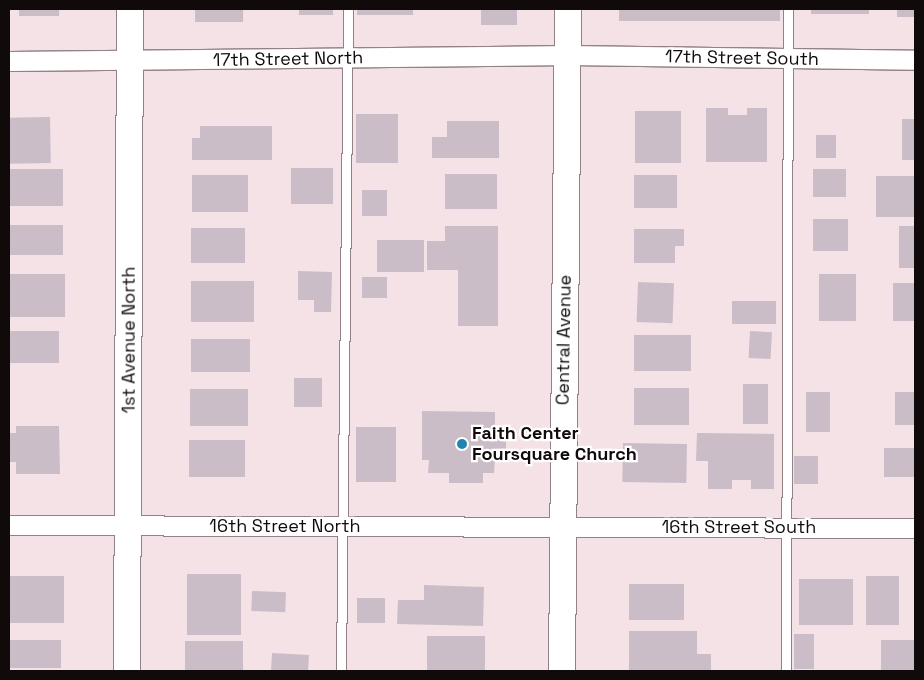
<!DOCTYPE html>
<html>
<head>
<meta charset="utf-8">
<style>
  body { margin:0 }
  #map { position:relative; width:924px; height:680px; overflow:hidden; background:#f4e2e6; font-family:"Space Grotesk",sans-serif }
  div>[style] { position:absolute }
  .building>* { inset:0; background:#cbbdc7; transform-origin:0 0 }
  .roads { filter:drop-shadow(1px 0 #928185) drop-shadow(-1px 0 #928185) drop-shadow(0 1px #928185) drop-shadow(0 -1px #928185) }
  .lane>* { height:9px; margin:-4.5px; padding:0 4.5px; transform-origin:4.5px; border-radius:4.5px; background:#fff }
  .street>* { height:19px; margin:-9.5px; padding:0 9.5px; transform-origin:9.5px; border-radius:9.5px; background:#fff }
  .secondary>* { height:26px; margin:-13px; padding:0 13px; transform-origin:13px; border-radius:13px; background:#fff }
  .dots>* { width:14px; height:14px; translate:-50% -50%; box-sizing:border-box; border:2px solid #fff; border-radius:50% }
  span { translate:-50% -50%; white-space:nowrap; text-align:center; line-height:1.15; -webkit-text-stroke:4.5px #fff; paint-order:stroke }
  .street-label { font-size:18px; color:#100a0b }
  .poi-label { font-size:18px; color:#100a0b; font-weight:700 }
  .left { translate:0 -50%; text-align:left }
  .frame { position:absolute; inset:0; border:10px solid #100a0b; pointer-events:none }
</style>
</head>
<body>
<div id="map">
  <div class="building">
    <div style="left:19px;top:9px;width:40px;height:7px"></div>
    <div style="left:195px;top:9px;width:48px;height:13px"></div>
    <div style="left:299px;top:9px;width:34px;height:6px"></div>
    <div style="left:357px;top:9px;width:56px;height:6px"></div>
    <div style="left:481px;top:9px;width:36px;height:16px"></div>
    <div style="left:619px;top:9px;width:161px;height:12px"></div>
    <div style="left:811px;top:9px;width:58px;height:5px"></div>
    <div style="left:897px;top:9px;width:18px;height:8px"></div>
    <div style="clip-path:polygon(706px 108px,728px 108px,728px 115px,747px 115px,747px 108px,767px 108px,767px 162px,706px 162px)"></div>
    <div style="left:635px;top:111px;width:46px;height:52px"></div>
    <div style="left:356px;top:114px;width:42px;height:49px"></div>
    <div style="left:50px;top:117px;width:46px;height:41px;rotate:89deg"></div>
    <div style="left:902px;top:119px;width:13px;height:41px"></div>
    <div style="clip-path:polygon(447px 121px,499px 121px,499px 158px,432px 158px,432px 137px,447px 137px)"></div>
    <div style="clip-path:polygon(200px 126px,272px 126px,272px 160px,192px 160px,192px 138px,200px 138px)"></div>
    <div style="left:816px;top:135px;width:20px;height:23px"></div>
    <div style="left:291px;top:168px;width:42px;height:36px"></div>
    <div style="left:9px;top:169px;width:54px;height:37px"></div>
    <div style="left:813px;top:169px;width:33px;height:28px"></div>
    <div style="left:445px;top:174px;width:52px;height:35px"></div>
    <div style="left:192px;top:175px;width:56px;height:37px"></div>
    <div style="left:634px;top:175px;width:43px;height:33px"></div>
    <div style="left:876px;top:176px;width:39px;height:41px"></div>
    <div style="left:362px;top:190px;width:25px;height:26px"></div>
    <div style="left:813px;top:219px;width:35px;height:32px"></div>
    <div style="left:9px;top:225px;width:54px;height:30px"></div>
    <div style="clip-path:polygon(445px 226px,498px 226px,498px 326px,458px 326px,458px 270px,427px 270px,427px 241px,445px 241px)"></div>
    <div style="left:899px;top:226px;width:16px;height:42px"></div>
    <div style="left:191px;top:228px;width:54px;height:35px"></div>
    <div style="clip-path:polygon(634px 229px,684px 229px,684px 246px,675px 246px,675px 263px,634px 263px)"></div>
    <div style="left:377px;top:240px;width:47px;height:32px"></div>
    <div style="clip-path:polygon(298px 271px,332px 272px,331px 312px,314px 312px,314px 300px,298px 300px)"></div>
    <div style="left:9px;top:274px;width:56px;height:43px"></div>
    <div style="left:819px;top:274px;width:37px;height:47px"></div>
    <div style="left:362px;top:277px;width:25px;height:21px"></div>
    <div style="left:191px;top:281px;width:63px;height:41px"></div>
    <div style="left:638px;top:282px;width:36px;height:40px;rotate:2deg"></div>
    <div style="left:893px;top:283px;width:22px;height:38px"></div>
    <div style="left:732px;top:301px;width:44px;height:23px"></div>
    <div style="left:9px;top:331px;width:50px;height:32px"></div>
    <div style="left:750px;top:331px;width:22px;height:27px;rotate:3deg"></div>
    <div style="left:634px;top:335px;width:57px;height:36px"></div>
    <div style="left:191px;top:339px;width:59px;height:33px"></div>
    <div style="left:294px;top:378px;width:28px;height:29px"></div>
    <div style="left:743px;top:384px;width:25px;height:40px"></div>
    <div style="left:634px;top:388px;width:55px;height:37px"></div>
    <div style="left:190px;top:389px;width:58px;height:37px"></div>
    <div style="left:806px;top:392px;width:24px;height:40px"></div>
    <div style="left:895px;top:392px;width:20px;height:33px"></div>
    <div style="clip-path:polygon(422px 411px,495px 412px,495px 427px,506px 427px,506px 458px,495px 458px,494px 473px,483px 473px,483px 483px,449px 483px,449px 473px,428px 473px,429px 460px,422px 460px)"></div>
    <div style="clip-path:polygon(16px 426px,59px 426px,60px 474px,16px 474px,16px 462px,9px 462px,9px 433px,16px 433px)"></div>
    <div style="left:356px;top:427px;width:40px;height:55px"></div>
    <div style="clip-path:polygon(697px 433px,774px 434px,774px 489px,751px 489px,751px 480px,732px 480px,732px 489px,708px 489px,708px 461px,696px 461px)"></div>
    <div style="left:189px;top:440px;width:56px;height:37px"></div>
    <div style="left:623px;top:443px;width:64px;height:39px;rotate:1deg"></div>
    <div style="left:884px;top:448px;width:31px;height:29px"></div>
    <div style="left:794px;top:456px;width:24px;height:28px"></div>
    <div style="left:187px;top:574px;width:54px;height:61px"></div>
    <div style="left:9px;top:576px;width:55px;height:47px"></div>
    <div style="left:866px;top:576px;width:33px;height:49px"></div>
    <div style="left:799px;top:579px;width:54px;height:46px"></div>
    <div style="left:629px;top:584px;width:55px;height:36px"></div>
    <div style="clip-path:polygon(424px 585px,484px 587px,483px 626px,397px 624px,398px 600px,424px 600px)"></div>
    <div style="left:252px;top:591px;width:34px;height:20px;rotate:2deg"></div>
    <div style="left:357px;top:598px;width:28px;height:25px"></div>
    <div style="clip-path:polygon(629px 631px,697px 631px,697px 654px,711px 654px,711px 671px,629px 671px)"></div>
    <div style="left:794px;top:634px;width:20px;height:35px"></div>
    <div style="left:427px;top:636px;width:58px;height:35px"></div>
    <div style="left:9px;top:640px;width:52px;height:28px"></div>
    <div style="left:881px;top:640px;width:34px;height:31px"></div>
    <div style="left:185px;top:641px;width:58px;height:30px"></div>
    <div style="left:272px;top:653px;width:37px;height:18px;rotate:3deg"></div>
  </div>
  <div class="roads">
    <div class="lane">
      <div style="left:341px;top:671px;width:662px;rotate:-89.39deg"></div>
      <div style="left:786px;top:671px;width:662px;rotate:-89.83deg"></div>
    </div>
    <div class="street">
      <div style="left:9px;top:61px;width:559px;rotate:-0.61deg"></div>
      <div style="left:568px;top:55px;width:347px;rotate:0.8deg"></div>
      <div style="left:9px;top:525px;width:906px;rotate:0.19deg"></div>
    </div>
    <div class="secondary">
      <div style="left:127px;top:671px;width:662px;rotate:-89.74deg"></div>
      <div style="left:562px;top:671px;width:662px;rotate:-89.48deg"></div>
    </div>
  </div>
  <div class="dots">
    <div style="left:462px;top:444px;background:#2184ae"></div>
  </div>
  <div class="street-label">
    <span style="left:742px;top:58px;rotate:1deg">17th Street South</span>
    <span style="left:288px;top:59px;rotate:-1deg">17th Street North</span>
    <span style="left:129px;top:340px;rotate:-90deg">1st Avenue North</span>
    <span style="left:564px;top:340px;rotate:-89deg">Central Avenue</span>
    <span style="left:285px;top:526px">16th Street North</span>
    <span style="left:739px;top:527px">16th Street South</span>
  </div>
  <div class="poi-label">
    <span class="left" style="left:472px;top:444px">Faith Center<br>Foursquare Church</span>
  </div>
  <div class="frame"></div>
</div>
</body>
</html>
